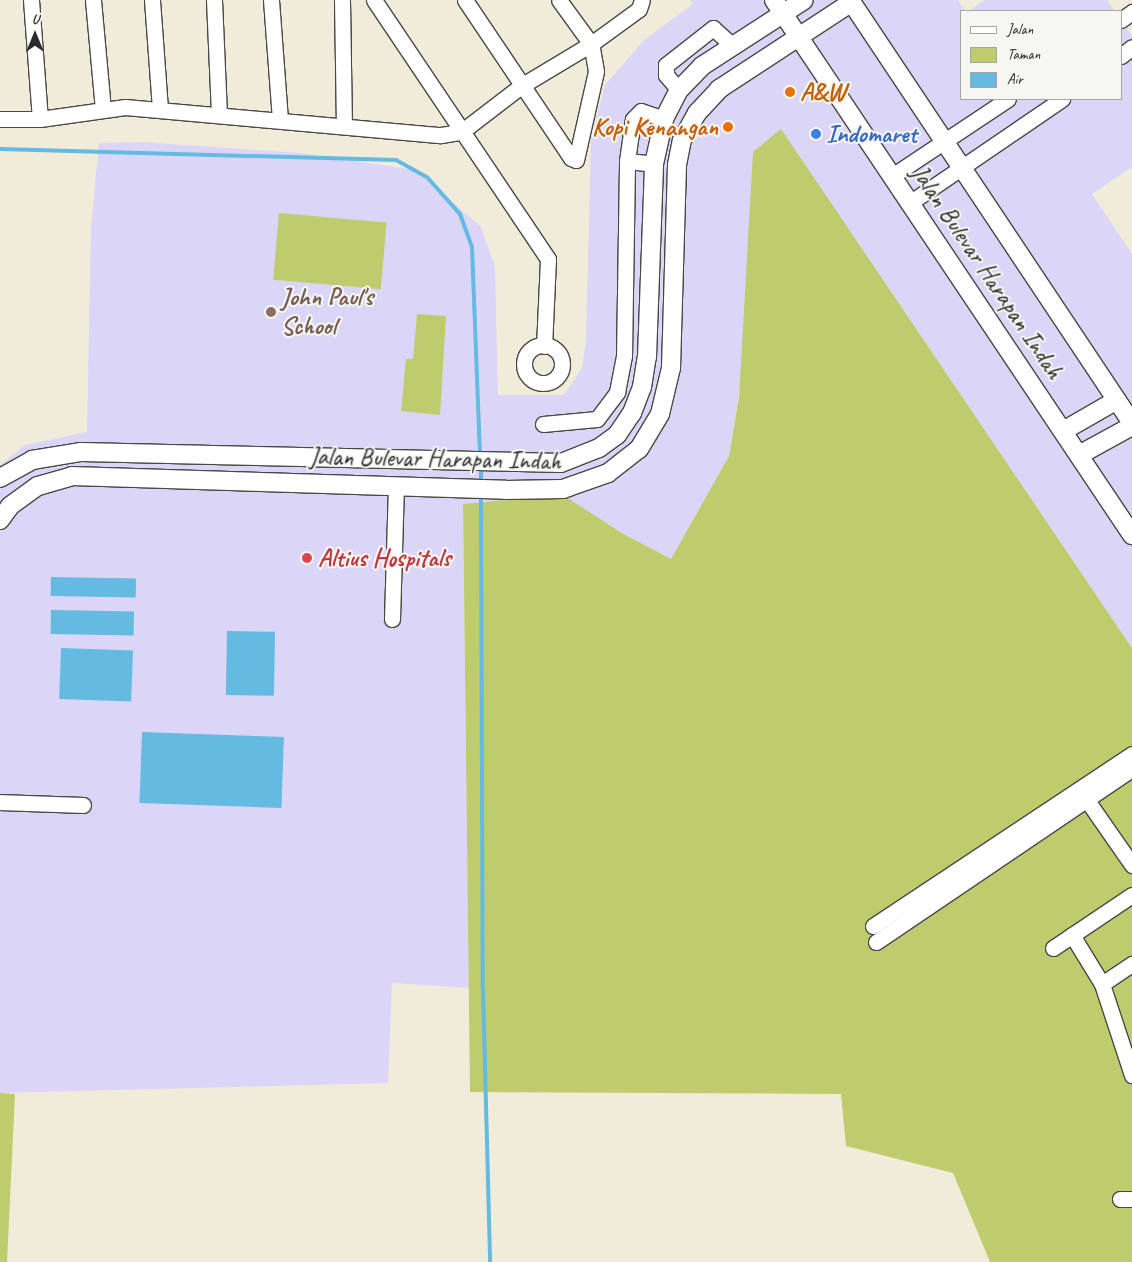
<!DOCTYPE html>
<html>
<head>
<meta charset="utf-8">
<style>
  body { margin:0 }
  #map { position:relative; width:1132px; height:1262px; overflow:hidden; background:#f1ecda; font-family:Caveat,sans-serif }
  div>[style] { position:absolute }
  .built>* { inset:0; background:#dbd6f7 }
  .green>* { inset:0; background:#becc6e; transform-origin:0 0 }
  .water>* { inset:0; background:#64bae1; transform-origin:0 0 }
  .stream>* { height:4px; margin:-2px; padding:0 2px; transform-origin:2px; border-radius:2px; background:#64bae1 }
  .roads { filter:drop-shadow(1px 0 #494845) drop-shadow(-1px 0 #494845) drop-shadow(0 1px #494845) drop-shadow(0 -1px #494845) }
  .minor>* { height:15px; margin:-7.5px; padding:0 7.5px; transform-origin:7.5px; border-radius:7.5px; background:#fff }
  .minor>.ring { margin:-7.5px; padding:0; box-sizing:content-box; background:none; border:15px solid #fff; border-radius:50% }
  .tertiary>* { height:18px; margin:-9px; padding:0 9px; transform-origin:9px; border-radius:9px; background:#fff }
  .dots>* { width:14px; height:14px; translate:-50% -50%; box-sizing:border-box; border:2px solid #f6f6f2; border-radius:50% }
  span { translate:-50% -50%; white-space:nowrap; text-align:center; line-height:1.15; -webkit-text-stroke:4px #f6f6f2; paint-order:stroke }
  .food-label { font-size:25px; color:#c56008; font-weight:700 }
  .left { translate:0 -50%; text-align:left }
  .right { translate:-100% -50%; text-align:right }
  .shop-label { font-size:25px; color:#366cbe; font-weight:700 }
  .street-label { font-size:25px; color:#2b2b2b }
  .education-label { font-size:25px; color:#785e54; font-weight:700 }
  .health-label { font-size:25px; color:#be3a42; font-weight:700 }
  .legend { position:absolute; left:960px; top:10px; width:162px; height:90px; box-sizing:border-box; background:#f6f6f2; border:1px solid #a5a5a2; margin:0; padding:6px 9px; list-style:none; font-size:15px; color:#2b2b2b }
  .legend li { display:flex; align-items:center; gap:10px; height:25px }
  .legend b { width:25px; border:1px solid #a5a5a2 }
  .north { position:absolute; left:10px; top:10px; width:50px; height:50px; -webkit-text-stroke:4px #f6f6f2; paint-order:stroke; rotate:0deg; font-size:14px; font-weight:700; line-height:20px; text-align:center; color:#2b2b2b }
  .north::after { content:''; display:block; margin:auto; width:18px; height:22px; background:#2b2b2b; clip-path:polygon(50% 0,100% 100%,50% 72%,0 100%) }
</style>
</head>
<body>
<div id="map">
  <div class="built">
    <div style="clip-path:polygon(690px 0,958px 0,965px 11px,961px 11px,961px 99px,1121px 99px,1121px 20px,1132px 36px,1132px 167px,1092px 194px,1132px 254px,1132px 648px,781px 130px,729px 456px,671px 559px,620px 532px,463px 504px,469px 988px,392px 983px,388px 1083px,0 1093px,0 465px,25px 445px,87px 432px,91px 228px,99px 143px,141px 142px,301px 153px,416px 170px,481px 227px,495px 267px,498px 395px,564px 395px,582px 368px,586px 340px,591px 138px,605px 85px,644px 40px,693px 4px)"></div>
    <div style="clip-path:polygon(985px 0,1107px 0,1115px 11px,969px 11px)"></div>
  </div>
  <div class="green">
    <div style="clip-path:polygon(781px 129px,1132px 648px,1132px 1262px,990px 1262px,953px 1173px,846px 1146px,841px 1094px,470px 1092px,463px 504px,563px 495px,620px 532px,671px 559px,729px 456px,739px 397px,753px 152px)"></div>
    <div style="left:279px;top:213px;width:108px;height:67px;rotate:5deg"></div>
    <div style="clip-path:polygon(417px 314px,446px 316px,440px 415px,401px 411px,406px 359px,413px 359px)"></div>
    <div style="clip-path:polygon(0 1093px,15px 1094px,7px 1262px,0 1262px)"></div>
  </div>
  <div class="water">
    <div style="left:51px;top:577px;width:85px;height:19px;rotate:1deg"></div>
    <div style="left:51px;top:610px;width:83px;height:24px;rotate:1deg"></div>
    <div style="left:227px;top:631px;width:48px;height:64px;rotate:1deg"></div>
    <div style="left:61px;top:648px;width:72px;height:51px;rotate:2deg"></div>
    <div style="left:142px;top:732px;width:142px;height:71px;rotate:2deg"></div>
  </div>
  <div class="stream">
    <div style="left:0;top:149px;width:396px;rotate:1.6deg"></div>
    <div style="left:396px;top:160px;width:35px;rotate:29deg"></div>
    <div style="left:427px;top:177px;width:50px;rotate:48.3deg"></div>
    <div style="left:460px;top:214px;width:35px;rotate:70deg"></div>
    <div style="left:472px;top:247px;width:210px;rotate:87.8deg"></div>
    <div style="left:481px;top:467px;width:18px;rotate:90deg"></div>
    <div style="left:481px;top:494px;width:496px;rotate:89.8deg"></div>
    <div style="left:483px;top:990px;width:272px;rotate:88.5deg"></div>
  </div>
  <div class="roads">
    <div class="minor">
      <div style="left:31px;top:0;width:119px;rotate:85.7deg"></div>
      <div style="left:93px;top:0;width:109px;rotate:84.8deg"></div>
      <div style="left:152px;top:0;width:110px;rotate:85.8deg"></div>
      <div style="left:214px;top:0;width:115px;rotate:87.5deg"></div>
      <div style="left:271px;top:0;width:120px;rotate:85.7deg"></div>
      <div style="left:342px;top:0;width:125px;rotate:89.1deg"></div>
      <div style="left:374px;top:0;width:312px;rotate:56.1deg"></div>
      <div style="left:548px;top:259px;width:87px;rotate:92.6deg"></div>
      <div style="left:465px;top:0;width:190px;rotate:56.1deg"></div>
      <div style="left:571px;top:158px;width:5px;rotate:22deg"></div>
      <div style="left:576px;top:160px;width:91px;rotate:-77.3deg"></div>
      <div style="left:596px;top:71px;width:27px;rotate:-100deg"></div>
      <div style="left:591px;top:44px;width:54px;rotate:-126deg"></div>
      <div style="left:1121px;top:20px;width:14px;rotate:-36deg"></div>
      <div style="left:1121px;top:56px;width:14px;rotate:-39deg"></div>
      <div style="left:679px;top:90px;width:20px;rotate:-131deg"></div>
      <div style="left:666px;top:75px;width:10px;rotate:-90deg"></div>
      <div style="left:666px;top:65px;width:60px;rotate:-38.2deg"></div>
      <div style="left:713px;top:28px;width:25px;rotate:42deg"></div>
      <div style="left:0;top:119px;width:40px"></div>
      <div style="left:40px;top:119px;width:86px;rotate:-8deg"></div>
      <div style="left:125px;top:107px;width:317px;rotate:5.1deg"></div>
      <div style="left:441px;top:135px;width:20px;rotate:-9deg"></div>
      <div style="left:461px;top:132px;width:76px;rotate:-37.5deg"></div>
      <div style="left:521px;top:86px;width:82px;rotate:-31deg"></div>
      <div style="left:591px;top:44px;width:59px;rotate:-36.1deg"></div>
      <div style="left:639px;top:9px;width:9px;rotate:-72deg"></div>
      <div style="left:627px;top:161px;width:27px;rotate:6deg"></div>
      <div style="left:892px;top:176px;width:139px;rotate:-33.6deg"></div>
      <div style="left:911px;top:202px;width:183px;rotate:-34.3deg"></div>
      <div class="ring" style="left:524px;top:345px;width:23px;height:23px"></div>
      <div style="left:543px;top:424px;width:54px;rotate:-5.3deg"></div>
      <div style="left:597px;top:419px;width:34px;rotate:-53deg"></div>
      <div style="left:617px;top:392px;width:37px;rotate:-79deg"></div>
      <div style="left:624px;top:356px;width:195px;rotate:-89.1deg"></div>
      <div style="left:627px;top:161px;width:42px;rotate:-81.9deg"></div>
      <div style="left:633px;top:119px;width:11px;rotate:-45deg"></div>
      <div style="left:641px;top:111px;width:24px;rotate:19deg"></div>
      <div style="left:392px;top:619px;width:133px;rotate:-88.3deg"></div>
      <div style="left:1082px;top:793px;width:88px;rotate:55.2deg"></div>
      <div style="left:0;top:802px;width:83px;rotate:2.1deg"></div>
      <div style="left:873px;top:926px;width:311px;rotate:-33.6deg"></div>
      <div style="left:1072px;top:935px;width:57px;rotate:58.5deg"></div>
      <div style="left:1102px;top:984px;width:96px;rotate:71.8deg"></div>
      <div style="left:876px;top:942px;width:309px;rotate:-34.1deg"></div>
      <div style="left:1053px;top:948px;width:95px;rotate:-33.9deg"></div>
      <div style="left:1102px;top:984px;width:36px;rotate:-34deg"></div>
      <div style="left:1120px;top:1199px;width:12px"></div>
    </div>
    <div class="tertiary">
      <div style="left:774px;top:0;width:644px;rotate:56.21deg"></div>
      <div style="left:850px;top:0;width:508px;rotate:56.31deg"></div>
      <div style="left:1063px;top:431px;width:62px;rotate:-29.9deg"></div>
      <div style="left:1079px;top:455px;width:60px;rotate:-28.7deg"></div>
      <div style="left:0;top:478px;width:37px;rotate:-29deg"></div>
      <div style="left:32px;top:460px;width:50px;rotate:-9.3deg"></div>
      <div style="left:81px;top:452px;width:480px;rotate:1.3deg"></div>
      <div style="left:561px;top:463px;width:41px;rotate:-21.5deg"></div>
      <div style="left:599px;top:448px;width:22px;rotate:-36deg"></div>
      <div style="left:617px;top:435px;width:27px;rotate:-56deg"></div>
      <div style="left:632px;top:413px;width:28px;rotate:-69deg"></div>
      <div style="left:642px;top:387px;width:30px;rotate:-81deg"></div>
      <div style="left:647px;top:357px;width:193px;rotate:-87.9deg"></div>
      <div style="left:654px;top:164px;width:46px;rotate:-77.5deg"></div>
      <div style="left:664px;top:119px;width:33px;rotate:-63deg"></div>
      <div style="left:679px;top:90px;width:33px;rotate:-46deg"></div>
      <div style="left:702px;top:66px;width:121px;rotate:-32.9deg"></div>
      <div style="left:0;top:520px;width:17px;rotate:-54deg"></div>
      <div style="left:10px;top:506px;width:34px;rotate:-36deg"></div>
      <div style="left:38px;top:486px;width:35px;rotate:-16deg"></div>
      <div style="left:72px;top:476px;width:434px;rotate:1.8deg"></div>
      <div style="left:506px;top:490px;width:57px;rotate:-1deg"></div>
      <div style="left:563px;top:489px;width:48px;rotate:-19.6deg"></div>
      <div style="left:608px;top:473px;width:39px;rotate:-38deg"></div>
      <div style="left:639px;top:449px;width:41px;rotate:-59deg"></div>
      <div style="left:660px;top:414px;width:47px;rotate:-76.6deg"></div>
      <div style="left:671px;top:368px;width:203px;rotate:-88.3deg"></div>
      <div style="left:677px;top:165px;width:25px;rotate:-79deg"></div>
      <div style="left:682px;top:140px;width:31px;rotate:-61deg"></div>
      <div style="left:697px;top:113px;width:33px;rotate:-47deg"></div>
      <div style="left:719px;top:89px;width:159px;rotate:-33.2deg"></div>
    </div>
  </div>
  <div class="dots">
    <div style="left:790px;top:92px;background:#e8710a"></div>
    <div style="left:728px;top:127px;background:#e8710a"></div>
    <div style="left:816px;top:134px;background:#3f7fe0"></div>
    <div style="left:271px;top:312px;background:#8d6e63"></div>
    <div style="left:307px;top:558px;background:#e0444e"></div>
  </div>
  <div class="food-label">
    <span class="left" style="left:800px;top:92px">A&amp;W</span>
    <span class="right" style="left:718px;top:127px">Kopi Kenangan</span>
  </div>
  <div class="shop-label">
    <span class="left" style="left:826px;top:134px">Indomaret</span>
  </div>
  <div class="street-label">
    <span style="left:987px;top:272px;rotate:56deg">Jalan Bulevar Harapan Indah</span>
    <span style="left:435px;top:459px;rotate:1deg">Jalan Bulevar Harapan Indah</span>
  </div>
  <div class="education-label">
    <span class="left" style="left:281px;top:312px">John Paul's<br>School</span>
  </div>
  <div class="health-label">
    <span class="left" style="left:318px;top:558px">Altius Hospitals</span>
  </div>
  <ul class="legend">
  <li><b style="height:6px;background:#fff"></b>Jalan</li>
  <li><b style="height:14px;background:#becc6e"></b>Taman</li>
  <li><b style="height:14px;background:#64bae1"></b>Air</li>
  </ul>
  <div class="north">U</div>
</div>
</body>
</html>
